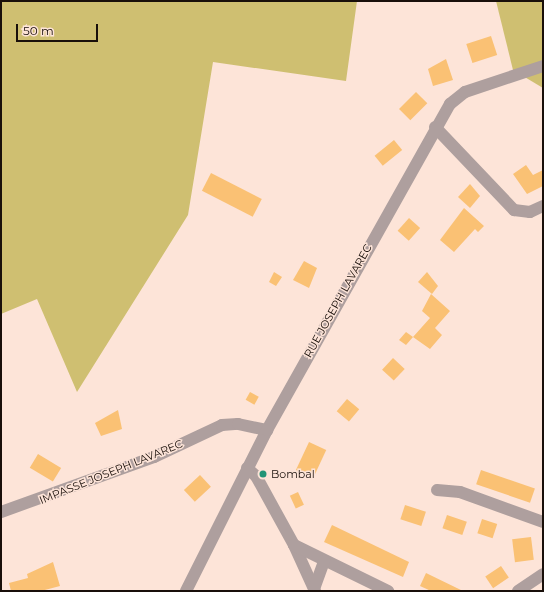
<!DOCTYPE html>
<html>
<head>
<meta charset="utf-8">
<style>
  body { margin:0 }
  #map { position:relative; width:544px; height:592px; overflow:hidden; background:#fde4d8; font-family:Montserrat,sans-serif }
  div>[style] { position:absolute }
  .green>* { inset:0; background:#cfbf71 }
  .building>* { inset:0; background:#fac174; transform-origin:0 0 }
  .minor>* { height:12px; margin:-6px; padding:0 6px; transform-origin:6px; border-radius:6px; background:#ae9f9e }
  .dots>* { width:11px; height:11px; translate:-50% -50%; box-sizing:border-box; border:2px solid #fde4d8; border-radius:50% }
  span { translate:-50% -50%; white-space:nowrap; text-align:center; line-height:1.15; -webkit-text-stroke:3px #fde4d8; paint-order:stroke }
  .street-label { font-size:11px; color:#190f0a }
  .poi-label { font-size:11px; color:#190f0a }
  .left { translate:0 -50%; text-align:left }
  .frame { position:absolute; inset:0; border:2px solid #190f0a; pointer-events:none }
  .scale { position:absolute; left:16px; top:24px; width:82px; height:18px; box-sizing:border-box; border:2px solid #190f0a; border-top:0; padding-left:5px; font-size:12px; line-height:14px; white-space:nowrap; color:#190f0a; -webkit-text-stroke:3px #fde4d8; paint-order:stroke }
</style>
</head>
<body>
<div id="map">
  <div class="green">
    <div style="clip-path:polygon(1px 1px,357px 1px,346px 81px,213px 62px,188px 215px,77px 392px,37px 299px,1px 314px)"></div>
    <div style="clip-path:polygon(496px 1px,543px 1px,543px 88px,513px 70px)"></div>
  </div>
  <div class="building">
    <div style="left:491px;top:36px;width:20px;height:26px;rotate:72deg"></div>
    <div style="clip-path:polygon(446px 59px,453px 80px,433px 86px,428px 69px)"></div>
    <div style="left:416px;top:92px;width:16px;height:24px;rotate:45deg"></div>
    <div style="left:394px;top:140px;width:13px;height:25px;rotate:51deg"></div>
    <div style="clip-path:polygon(526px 165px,533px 175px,543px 170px,543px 186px,527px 194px,513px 174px)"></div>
    <div style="left:211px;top:173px;width:57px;height:20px;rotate:27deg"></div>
    <div style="clip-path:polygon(470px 184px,480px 196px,470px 208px,458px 197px)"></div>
    <div style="clip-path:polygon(464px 208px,484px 226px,478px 232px,475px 229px,454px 252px,440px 240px)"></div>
    <div style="left:409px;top:218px;width:15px;height:17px;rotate:42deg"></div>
    <div style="clip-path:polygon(304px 261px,317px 268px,309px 288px,293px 280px)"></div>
    <div style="clip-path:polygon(274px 272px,282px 277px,276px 286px,269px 282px)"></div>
    <div style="clip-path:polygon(427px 272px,438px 286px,432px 294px,418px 282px)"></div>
    <div style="clip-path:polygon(431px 294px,450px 311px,435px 328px,442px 335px,430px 349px,413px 337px,430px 318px,422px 311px)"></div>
    <div style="clip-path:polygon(406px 332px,413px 337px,406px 345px,399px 340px)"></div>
    <div style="left:393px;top:358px;width:16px;height:16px;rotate:43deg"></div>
    <div style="left:250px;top:392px;width:10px;height:9px;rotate:29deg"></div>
    <div style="left:347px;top:399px;width:16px;height:16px;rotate:40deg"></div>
    <div style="clip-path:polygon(118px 410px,122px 429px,101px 436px,95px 423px)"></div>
    <div style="left:309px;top:442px;width:19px;height:31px;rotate:25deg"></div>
    <div style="left:38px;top:454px;width:27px;height:16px;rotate:31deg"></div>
    <div style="left:481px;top:470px;width:57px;height:15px;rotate:19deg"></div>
    <div style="left:200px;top:475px;width:16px;height:22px;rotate:47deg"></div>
    <div style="left:298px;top:492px;width:14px;height:9px;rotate:65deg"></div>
    <div style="left:405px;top:505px;width:22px;height:15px;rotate:18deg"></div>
    <div style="left:447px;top:515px;width:21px;height:14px;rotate:19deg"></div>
    <div style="left:482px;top:519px;width:16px;height:15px;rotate:18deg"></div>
    <div style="clip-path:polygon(332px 525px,409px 562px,403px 577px,324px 542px)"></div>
    <div style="left:531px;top:537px;width:23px;height:19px;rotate:83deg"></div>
    <div style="clip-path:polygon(53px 562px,60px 586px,41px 591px,11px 591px,9px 583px,28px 578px,27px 574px)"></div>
    <div style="left:501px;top:566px;width:14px;height:19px;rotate:56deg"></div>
    <div style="clip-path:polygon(426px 573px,463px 591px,431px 591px,420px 586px)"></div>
  </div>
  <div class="minor">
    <div style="left:435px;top:127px;width:115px;rotate:46.4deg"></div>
    <div style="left:514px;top:210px;width:16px;rotate:7deg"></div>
    <div style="left:530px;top:212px;width:14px;rotate:-25deg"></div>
    <div style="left:247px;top:468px;width:12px;rotate:42deg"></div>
    <div style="left:256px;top:476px;width:79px;rotate:61.2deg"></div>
    <div style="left:294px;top:545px;width:51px;rotate:65.5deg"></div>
    <div style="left:437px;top:490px;width:23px;rotate:5deg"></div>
    <div style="left:460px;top:492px;width:88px;rotate:19.9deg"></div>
    <div style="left:1px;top:512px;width:163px;rotate:-19.8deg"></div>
    <div style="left:154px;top:457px;width:75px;rotate:-25.2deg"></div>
    <div style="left:222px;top:425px;width:16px;rotate:-4deg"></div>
    <div style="left:238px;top:424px;width:30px;rotate:12deg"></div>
    <div style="left:294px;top:545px;width:105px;rotate:26.1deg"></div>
    <div style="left:314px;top:589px;width:30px;rotate:-70deg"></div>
    <div style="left:186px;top:591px;width:180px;rotate:-63.3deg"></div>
    <div style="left:267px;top:430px;width:374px;rotate:-60.7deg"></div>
    <div style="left:450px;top:104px;width:19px;rotate:-39deg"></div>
    <div style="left:465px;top:92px;width:82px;rotate:-18.4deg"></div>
    <div style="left:518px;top:591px;width:30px;rotate:-34deg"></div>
  </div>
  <div class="dots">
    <div style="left:263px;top:474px;background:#229476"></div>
  </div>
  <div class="street-label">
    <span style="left:338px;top:301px;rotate:-61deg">RUE JOSEPH LAVAREC</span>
    <span style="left:111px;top:472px;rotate:-22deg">IMPASSE JOSEPH LAVAREC</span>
  </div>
  <div class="poi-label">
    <span class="left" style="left:271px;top:474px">Bombal</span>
  </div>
  <div class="frame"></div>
  <div class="scale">50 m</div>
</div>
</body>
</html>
